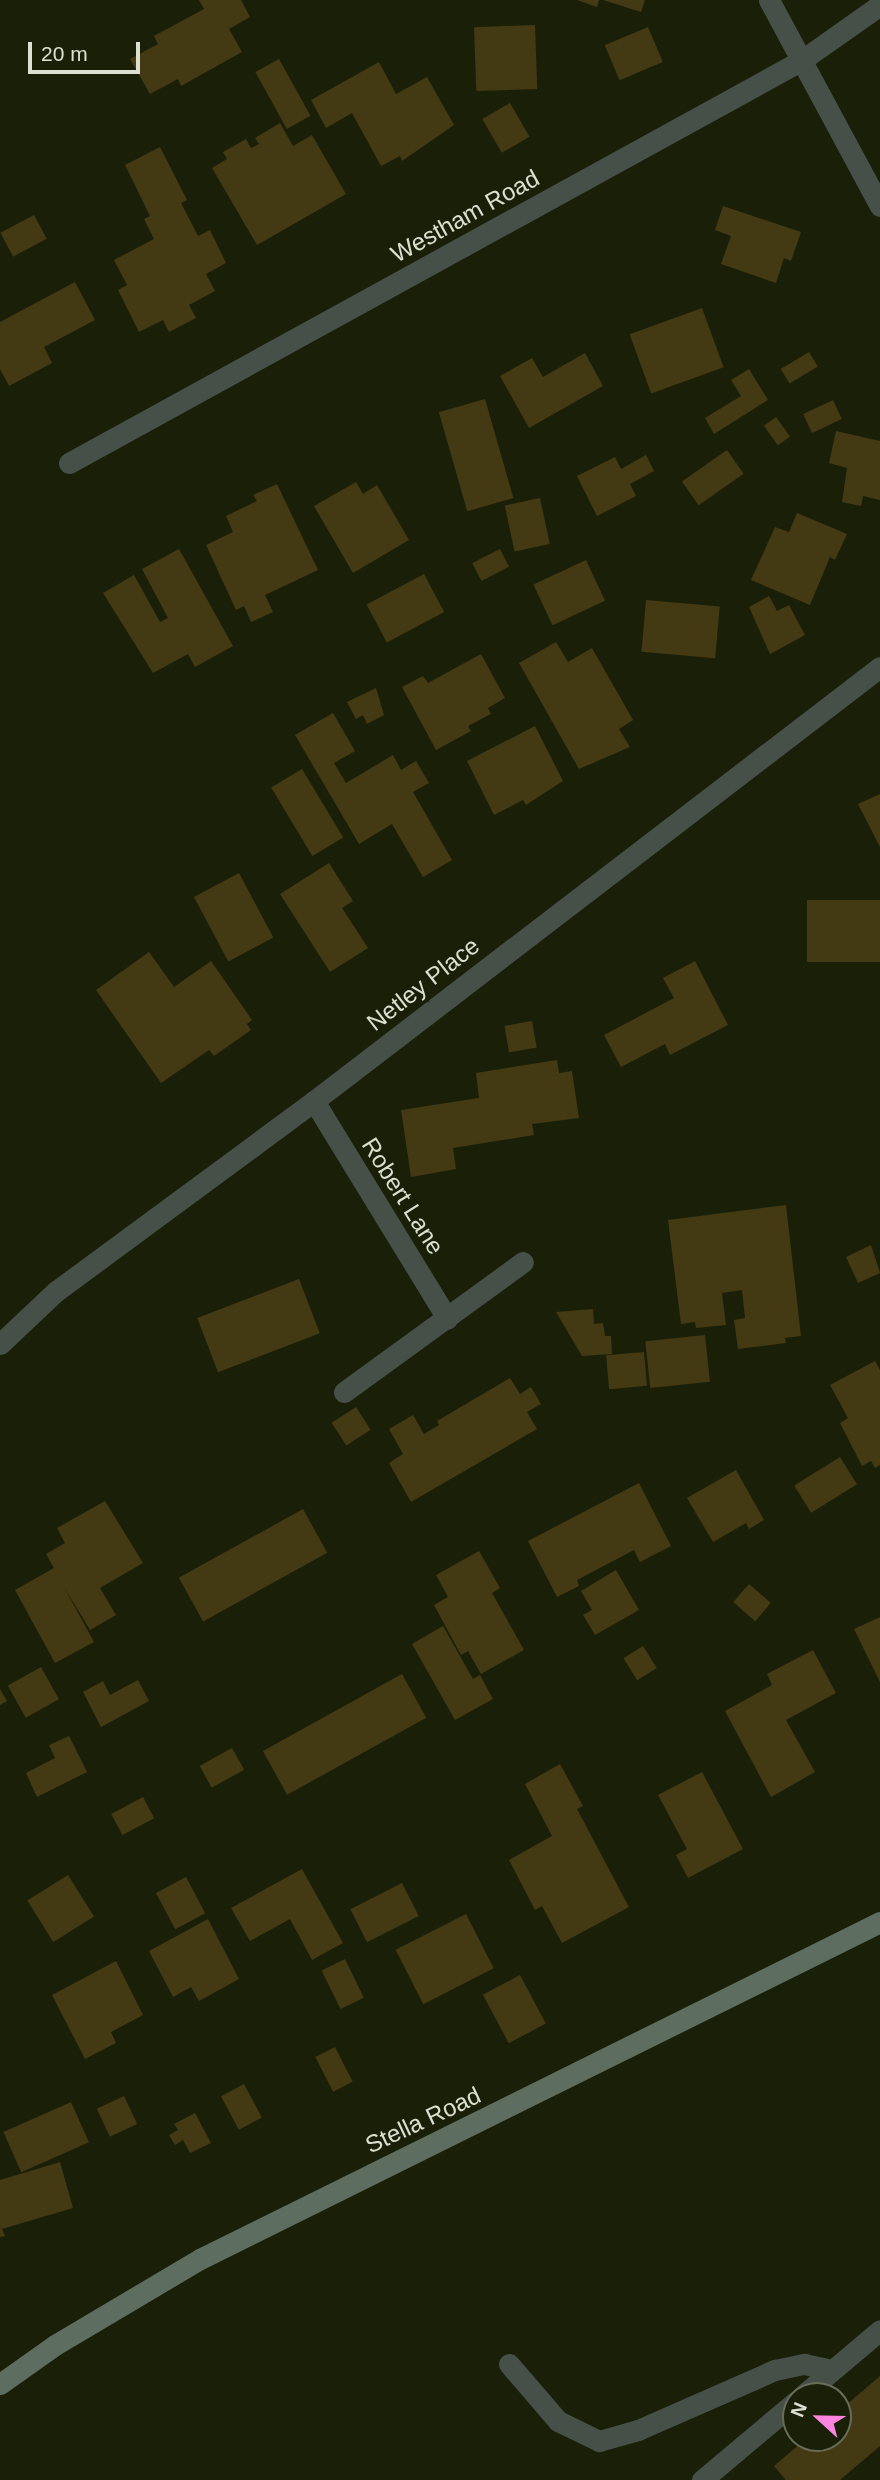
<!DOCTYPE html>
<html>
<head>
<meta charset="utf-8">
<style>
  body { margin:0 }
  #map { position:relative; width:880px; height:2480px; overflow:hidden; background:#1a2008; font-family:Helvetica,sans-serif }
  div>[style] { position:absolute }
  .building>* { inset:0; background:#433913; transform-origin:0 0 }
  .service>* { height:21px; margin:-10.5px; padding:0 10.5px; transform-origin:10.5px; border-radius:10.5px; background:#465048 }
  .minor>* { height:21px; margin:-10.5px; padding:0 10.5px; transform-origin:10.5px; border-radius:10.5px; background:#465048 }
  .secondary>* { height:21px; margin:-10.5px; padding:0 10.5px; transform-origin:10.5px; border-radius:10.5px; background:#5d6d60 }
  span { translate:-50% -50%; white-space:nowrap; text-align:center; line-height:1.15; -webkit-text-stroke:7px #1a2008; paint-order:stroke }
  .street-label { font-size:24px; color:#dbe0d1 }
  .north { position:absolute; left:782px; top:2382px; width:70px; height:70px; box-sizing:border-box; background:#1a2008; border:2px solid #676d58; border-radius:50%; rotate:292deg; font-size:19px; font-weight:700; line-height:28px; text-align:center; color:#dbe0d1 }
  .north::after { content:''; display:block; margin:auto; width:24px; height:32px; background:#fe85df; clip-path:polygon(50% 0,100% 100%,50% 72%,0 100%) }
  .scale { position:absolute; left:28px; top:42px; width:112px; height:32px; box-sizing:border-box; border:4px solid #dbe0d1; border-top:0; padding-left:9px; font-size:21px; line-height:24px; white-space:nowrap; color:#dbe0d1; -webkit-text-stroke:5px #1a2008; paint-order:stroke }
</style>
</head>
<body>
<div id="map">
  <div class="building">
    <div style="clip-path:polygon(199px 0,241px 0,250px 17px,229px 29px,242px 52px,181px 86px,178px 79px,150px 94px,130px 59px,158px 44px,154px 36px,204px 9px)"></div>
    <div style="clip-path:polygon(577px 0,599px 0,597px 7px)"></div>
    <div style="clip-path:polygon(603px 0,645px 0,641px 12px)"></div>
    <div style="left:535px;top:25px;width:64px;height:61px;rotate:88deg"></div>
    <div style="left:648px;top:27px;width:38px;height:47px;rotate:67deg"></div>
    <div style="left:279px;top:59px;width:65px;height:27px;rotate:61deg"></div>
    <div style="clip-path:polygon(379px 62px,396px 94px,427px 77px,454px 125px,402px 161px,400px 156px,381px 166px,352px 113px,326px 128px,311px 100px)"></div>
    <div style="left:510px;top:103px;width:39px;height:32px;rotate:60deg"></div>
    <div style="clip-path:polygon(280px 123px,293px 146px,312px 135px,346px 194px,257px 245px,212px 168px,227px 159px,223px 152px,246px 139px,251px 148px,259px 144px,255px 138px)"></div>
    <div style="clip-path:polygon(160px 147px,187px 200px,181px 203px,198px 236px,210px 230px,226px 263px,206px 274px,215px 291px,189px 305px,196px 318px,169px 332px,163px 320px,139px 332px,118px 290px,127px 285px,114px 260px,154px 239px,144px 219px,150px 216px,125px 165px)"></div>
    <div style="clip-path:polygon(723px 206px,801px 232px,791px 261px,784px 258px,776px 283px,721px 264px,731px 236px,715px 230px)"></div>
    <div style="left:34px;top:215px;width:27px;height:38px;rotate:62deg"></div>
    <div style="clip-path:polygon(75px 282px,95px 320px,44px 347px,52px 363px,9px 386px,0 369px,0 322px)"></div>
    <div style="left:702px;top:308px;width:63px;height:77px;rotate:70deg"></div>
    <div style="left:809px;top:352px;width:17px;height:33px;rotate:59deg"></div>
    <div style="clip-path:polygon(585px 353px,603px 386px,529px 428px,500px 376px,532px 358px,543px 377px)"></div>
    <div style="clip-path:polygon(749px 369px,768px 400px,714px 434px,705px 418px,741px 396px,731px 380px)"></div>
    <div style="left:485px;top:399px;width:103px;height:48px;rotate:74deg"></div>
    <div style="left:833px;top:400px;width:21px;height:33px;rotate:65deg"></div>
    <div style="left:776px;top:417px;width:24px;height:15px;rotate:54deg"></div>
    <div style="clip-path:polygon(836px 431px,880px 441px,880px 500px,863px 496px,861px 506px,842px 502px,847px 468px,829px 463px)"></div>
    <div style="left:727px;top:450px;width:29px;height:55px;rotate:55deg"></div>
    <div style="clip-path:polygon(646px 455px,654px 471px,630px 484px,636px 496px,597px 516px,577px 476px,615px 457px,621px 469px)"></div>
    <div style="clip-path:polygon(356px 482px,363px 494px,377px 485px,409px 540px,353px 573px,314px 506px)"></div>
    <div style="clip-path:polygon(277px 484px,318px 570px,265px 595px,273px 612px,251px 622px,244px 606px,236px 610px,206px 545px,233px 532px,226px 516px,257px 501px,253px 495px)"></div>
    <div style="left:540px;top:498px;width:47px;height:36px;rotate:78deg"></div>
    <div style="clip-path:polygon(797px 513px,847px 534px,835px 560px,830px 557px,810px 605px,751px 580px,775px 527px,789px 532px)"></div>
    <div style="clip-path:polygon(179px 549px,233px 646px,195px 667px,188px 654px,153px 673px,103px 593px,134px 575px,160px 622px,168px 618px,142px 569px)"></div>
    <div style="left:500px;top:549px;width:20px;height:31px;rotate:63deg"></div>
    <div style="left:586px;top:560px;width:45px;height:58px;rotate:65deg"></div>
    <div style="left:424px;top:574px;width:43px;height:65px;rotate:62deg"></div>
    <div style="clip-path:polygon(769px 596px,777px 611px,789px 605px,805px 635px,770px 654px,749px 607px)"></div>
    <div style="left:646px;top:600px;width:74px;height:52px;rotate:5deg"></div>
    <div style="clip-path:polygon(556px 642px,568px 662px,592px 648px,633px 720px,619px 729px,630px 747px,579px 769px,519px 663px)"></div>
    <div style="clip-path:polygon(481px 654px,505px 698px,488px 708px,491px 714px,468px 726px,471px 731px,436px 750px,402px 687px,423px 676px,428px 683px)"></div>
    <div style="clip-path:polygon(376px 688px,384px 715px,367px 724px,363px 715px,356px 719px,347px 702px)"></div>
    <div style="clip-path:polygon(333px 713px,355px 751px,334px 763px,346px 783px,393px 755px,401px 770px,416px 761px,429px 783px,413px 792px,452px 860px,423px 877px,392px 824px,359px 844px,295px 735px)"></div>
    <div style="clip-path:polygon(535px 726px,563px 781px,526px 805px,523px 800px,494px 815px,467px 761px)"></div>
    <div style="left:302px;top:769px;width:80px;height:36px;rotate:59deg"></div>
    <div style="clip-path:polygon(880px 794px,880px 847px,858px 804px)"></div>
    <div style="clip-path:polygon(329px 863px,353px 901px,342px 908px,368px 948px,330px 972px,280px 894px)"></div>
    <div style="left:239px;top:873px;width:73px;height:51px;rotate:62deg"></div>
    <div style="left:880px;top:900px;width:62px;height:73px;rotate:90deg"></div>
    <div style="clip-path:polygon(149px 952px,174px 987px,211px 961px,252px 1020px,247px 1024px,251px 1030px,214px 1056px,209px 1050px,161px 1083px,96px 990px)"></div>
    <div style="clip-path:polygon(695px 961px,728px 1025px,670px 1055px,665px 1044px,621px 1067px,604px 1035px,674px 998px,663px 978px)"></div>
    <div style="left:532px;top:1021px;width:27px;height:28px;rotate:80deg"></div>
    <div style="clip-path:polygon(557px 1060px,559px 1073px,572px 1071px,579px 1118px,532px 1124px,534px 1135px,453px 1148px,456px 1169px,411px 1177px,401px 1110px,479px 1098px,476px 1073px)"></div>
    <div style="clip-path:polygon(786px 1205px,801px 1336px,785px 1338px,786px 1343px,738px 1349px,734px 1320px,745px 1318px,742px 1290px,722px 1293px,726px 1325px,696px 1328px,695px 1322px,681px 1324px,668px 1220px)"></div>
    <div style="clip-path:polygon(871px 1245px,880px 1273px,858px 1283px,846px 1257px)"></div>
    <div style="left:299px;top:1279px;width:58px;height:109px;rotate:69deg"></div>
    <div style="clip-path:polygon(593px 1309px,594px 1324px,603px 1323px,605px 1336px,611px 1336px,612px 1354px,582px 1356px,556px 1312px)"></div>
    <div style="left:705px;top:1335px;width:47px;height:60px;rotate:84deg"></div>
    <div style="left:644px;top:1352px;width:34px;height:38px;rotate:85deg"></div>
    <div style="clip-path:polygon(875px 1361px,880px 1370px,880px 1465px,875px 1468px,871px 1461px,862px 1466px,840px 1423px,848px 1418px,830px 1385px)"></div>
    <div style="clip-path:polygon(510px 1378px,520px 1394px,531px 1387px,541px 1404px,527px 1412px,537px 1429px,411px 1502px,389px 1463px,403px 1454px,389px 1429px,413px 1415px,424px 1434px,439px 1425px,437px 1421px)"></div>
    <div style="left:356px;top:1407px;width:27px;height:29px;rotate:57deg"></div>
    <div style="left:840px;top:1457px;width:32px;height:54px;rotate:58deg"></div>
    <div style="clip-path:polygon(736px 1470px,764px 1520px,749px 1529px,746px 1523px,713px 1542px,687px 1498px)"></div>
    <div style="clip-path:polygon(639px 1483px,671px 1546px,640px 1562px,634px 1550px,577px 1580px,579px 1586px,557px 1597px,528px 1541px)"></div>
    <div style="clip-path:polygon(105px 1501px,143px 1563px,100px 1588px,116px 1615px,90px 1630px,64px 1587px,94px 1642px,55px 1663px,15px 1590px,54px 1568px,46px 1554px,65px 1543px,57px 1528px)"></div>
    <div style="left:303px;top:1509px;width:50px;height:142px;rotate:61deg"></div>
    <div style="clip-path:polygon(479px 1551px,500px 1588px,492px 1593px,524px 1650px,481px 1674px,468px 1651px,461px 1655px,434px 1605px,448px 1597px,436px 1575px)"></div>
    <div style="clip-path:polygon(616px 1570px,639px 1610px,595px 1635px,583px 1615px,592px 1610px,581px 1591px)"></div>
    <div style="left:749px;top:1584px;width:29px;height:24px;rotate:41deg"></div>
    <div style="clip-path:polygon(880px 1617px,880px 1682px,854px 1629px)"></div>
    <div style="clip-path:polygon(443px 1626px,473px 1679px,480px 1675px,493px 1699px,455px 1720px,412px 1644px)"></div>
    <div style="left:643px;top:1646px;width:26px;height:23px;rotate:58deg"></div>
    <div style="clip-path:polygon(813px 1650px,836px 1693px,786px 1720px,815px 1772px,771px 1797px,725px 1711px,772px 1685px,767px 1674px)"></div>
    <div style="left:41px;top:1667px;width:37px;height:38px;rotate:61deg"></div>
    <div style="left:402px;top:1674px;width:50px;height:159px;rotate:61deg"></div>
    <div style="clip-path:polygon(138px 1680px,149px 1701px,101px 1727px,83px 1692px,103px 1681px,110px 1695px)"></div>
    <div style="clip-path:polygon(0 1689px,7px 1701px,0 1705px)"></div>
    <div style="clip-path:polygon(69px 1736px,87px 1772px,37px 1797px,26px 1773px,55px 1758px,49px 1745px)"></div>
    <div style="left:232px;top:1748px;width:25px;height:37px;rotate:61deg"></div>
    <div style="clip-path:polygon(560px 1764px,583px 1806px,577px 1809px,629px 1907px,562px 1943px,542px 1906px,535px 1910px,509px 1860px,552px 1836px,525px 1784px)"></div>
    <div style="clip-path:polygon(702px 1772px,743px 1849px,688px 1878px,676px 1855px,687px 1849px,658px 1795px)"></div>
    <div style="left:143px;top:1797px;width:24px;height:36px;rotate:62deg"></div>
    <div style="clip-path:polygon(302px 1869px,343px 1943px,312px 1960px,290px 1919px,250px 1941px,231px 1908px)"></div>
    <div style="left:68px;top:1875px;width:49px;height:48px;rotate:58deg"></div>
    <div style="left:186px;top:1877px;width:41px;height:34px;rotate:62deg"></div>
    <div style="left:402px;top:1883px;width:37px;height:58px;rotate:63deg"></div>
    <div style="left:466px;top:1914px;width:61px;height:79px;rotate:63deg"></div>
    <div style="clip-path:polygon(208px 1919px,239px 1979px,199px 2001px,191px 1987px,173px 1997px,149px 1951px)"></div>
    <div style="left:345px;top:1959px;width:43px;height:26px;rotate:64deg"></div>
    <div style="clip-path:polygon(116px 1961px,143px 2015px,111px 2032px,116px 2043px,85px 2059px,52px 1995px)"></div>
    <div style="left:520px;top:1975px;width:55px;height:42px;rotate:62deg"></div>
    <div style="left:335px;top:2047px;width:39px;height:22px;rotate:63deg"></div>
    <div style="left:244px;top:2084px;width:38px;height:26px;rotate:62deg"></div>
    <div style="left:124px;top:2096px;width:31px;height:30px;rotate:65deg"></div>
    <div style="left:71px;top:2102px;width:44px;height:74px;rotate:66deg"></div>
    <div style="clip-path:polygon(195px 2113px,211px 2143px,190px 2153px,183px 2140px,175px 2145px,169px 2135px,178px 2130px,174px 2124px)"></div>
    <div style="clip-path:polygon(60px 2162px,73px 2208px,2px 2229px,5px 2236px,0 2237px,0 2180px)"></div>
    <div style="clip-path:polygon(880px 2376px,880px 2446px,840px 2480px,786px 2480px,774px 2466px,807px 2438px,838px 2438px,838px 2412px)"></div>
  </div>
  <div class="service">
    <div style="left:509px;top:2364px;width:75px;rotate:49.3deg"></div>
    <div style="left:558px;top:2421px;width:46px;rotate:26deg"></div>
    <div style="left:599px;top:2441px;width:41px;rotate:-15.8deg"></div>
    <div style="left:638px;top:2430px;width:150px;rotate:-23.7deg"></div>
    <div style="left:775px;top:2370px;width:30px;rotate:-12deg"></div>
    <div style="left:804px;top:2364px;width:29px;rotate:12deg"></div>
    <div style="left:802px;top:2396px;width:102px;rotate:-40.2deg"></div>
    <div style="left:702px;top:2480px;width:123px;rotate:-40deg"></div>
  </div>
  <div class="minor">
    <div style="left:769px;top:0;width:234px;rotate:61.7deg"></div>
    <div style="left:69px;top:463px;width:836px;rotate:-28.8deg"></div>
    <div style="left:802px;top:60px;width:95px;rotate:-35.2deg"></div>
    <div style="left:314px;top:1101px;width:255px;rotate:58.5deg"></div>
    <div style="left:0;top:1344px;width:76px;rotate:-43.4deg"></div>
    <div style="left:55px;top:1292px;width:322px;rotate:-36.4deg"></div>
    <div style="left:314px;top:1101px;width:713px;rotate:-37.48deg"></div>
    <div style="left:344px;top:1392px;width:221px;rotate:-36deg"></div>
  </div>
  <div class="secondary">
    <div style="left:0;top:2384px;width:67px;rotate:-35.3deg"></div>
    <div style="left:55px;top:2345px;width:169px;rotate:-30.7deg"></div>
    <div style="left:200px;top:2259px;width:759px;rotate:-26.36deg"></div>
  </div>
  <div class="street-label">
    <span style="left:465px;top:216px;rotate:-29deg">Westham Road</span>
    <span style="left:423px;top:984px;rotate:-38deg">Netley Place</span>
    <span style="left:403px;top:1196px;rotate:58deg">Robert Lane</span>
    <span style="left:423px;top:2120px;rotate:-25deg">Stella Road</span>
  </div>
  <div class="north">N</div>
  <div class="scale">20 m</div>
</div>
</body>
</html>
